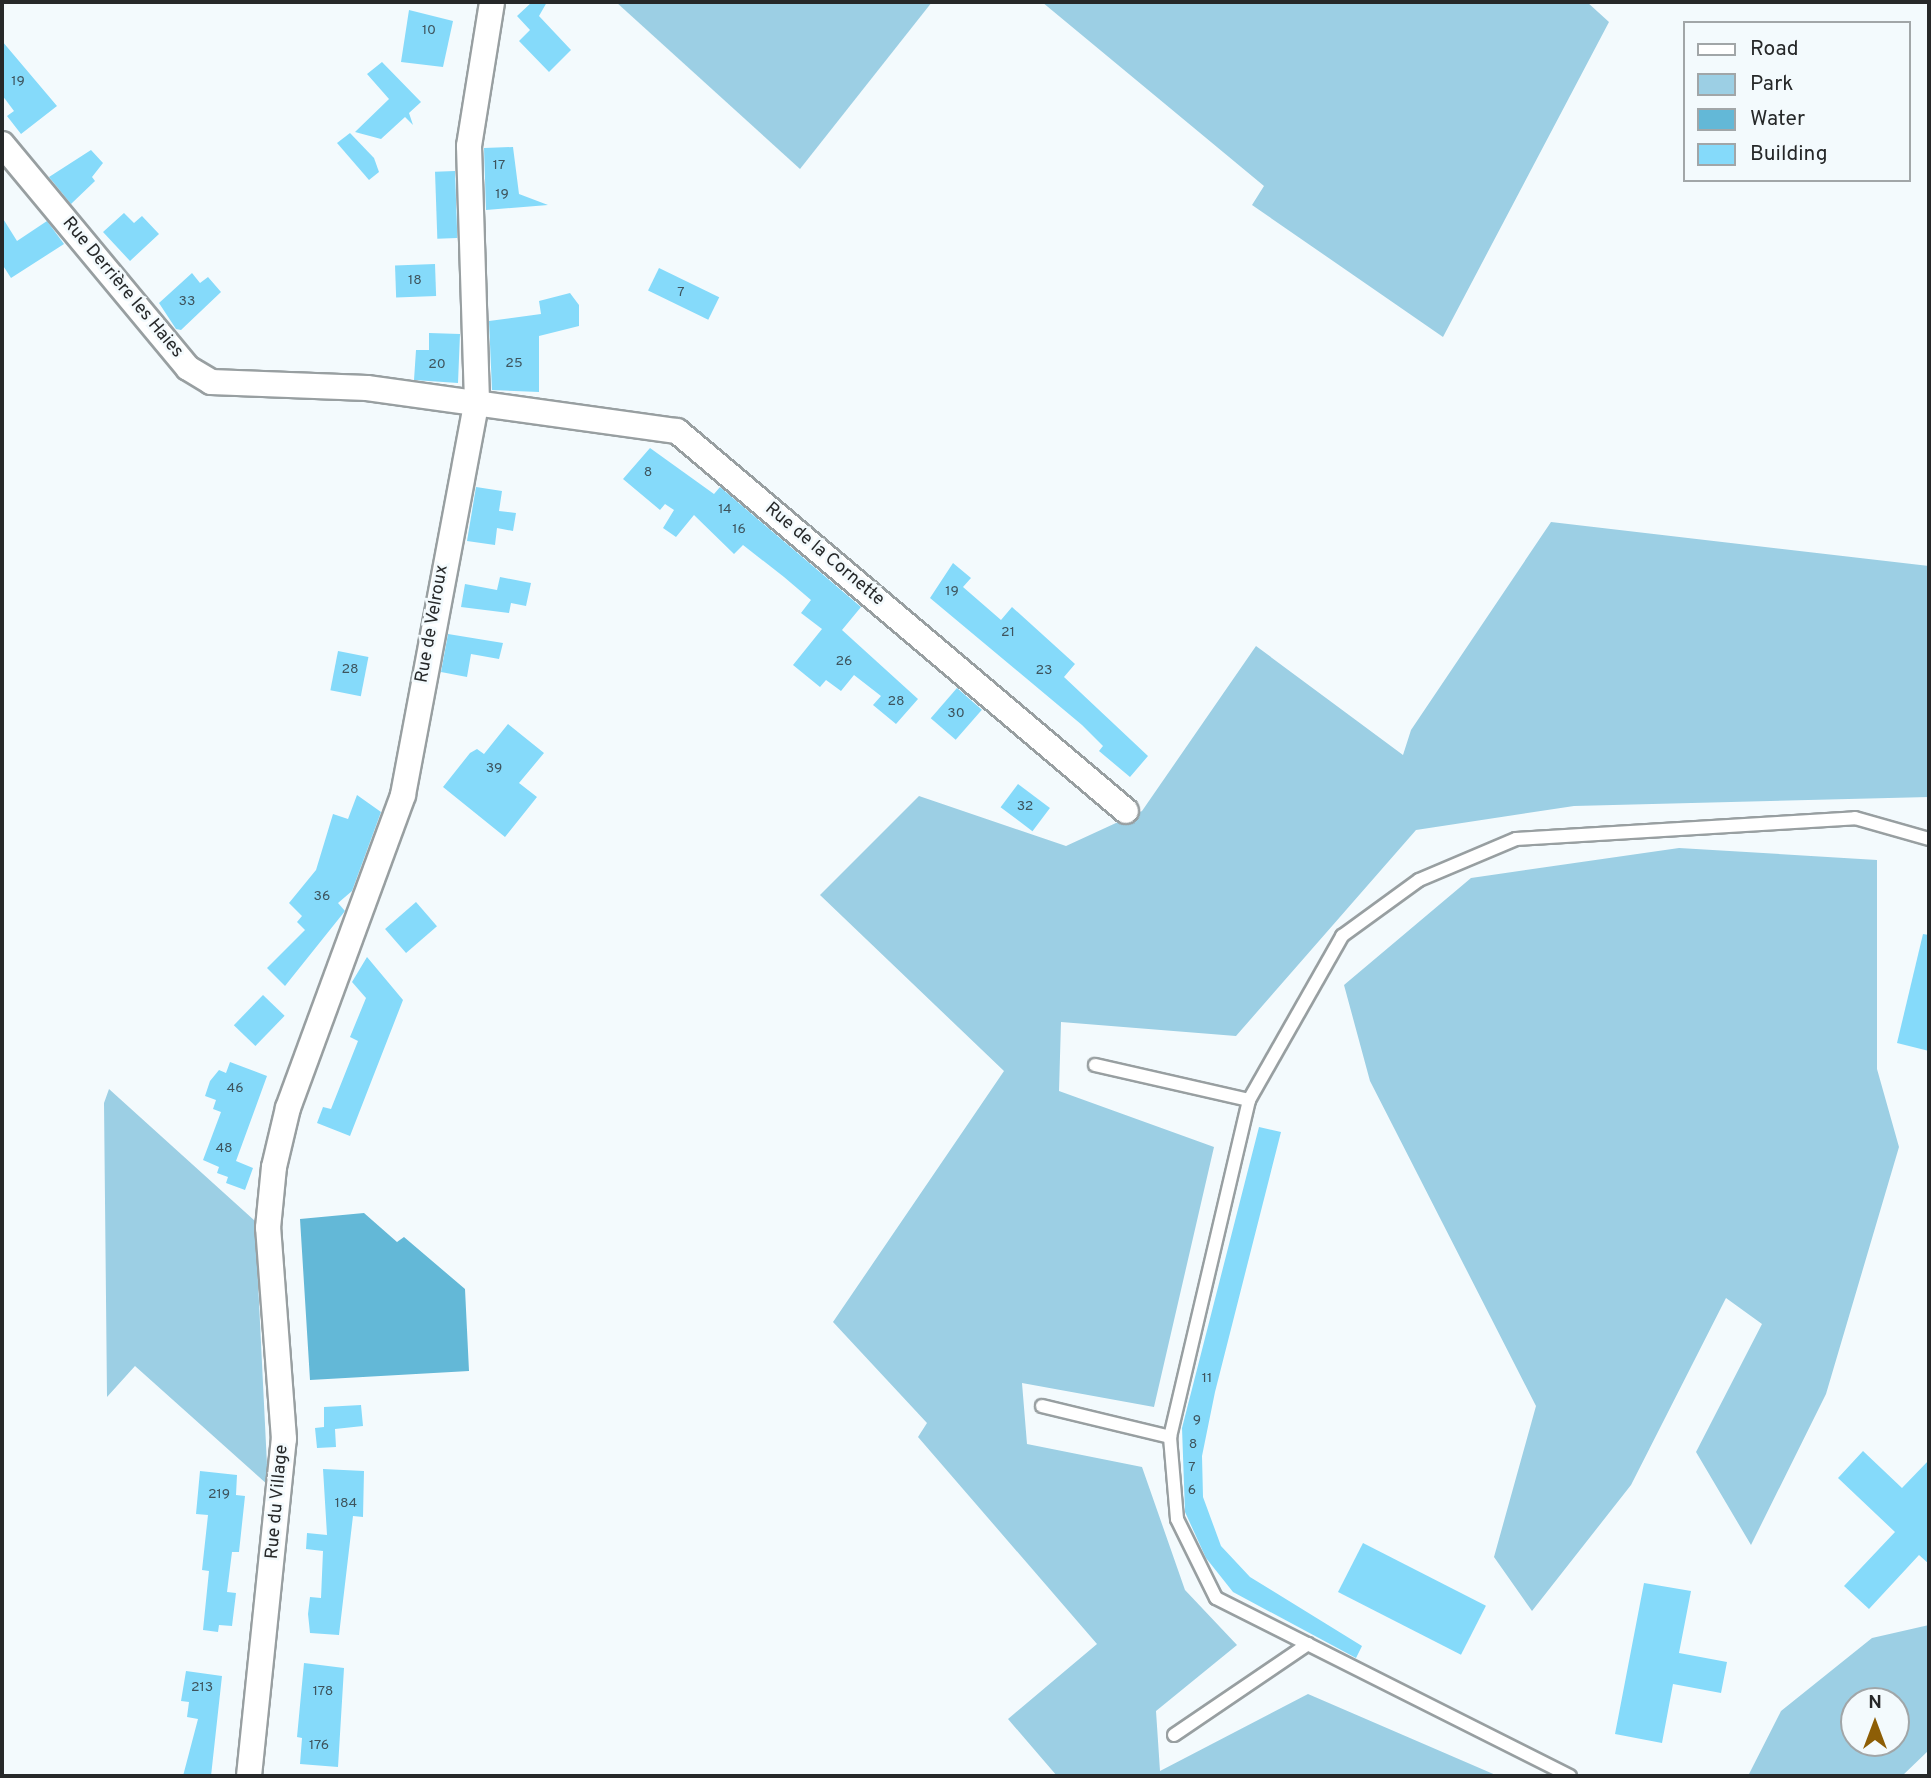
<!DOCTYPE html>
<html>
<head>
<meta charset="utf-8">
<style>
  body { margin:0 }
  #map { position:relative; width:1931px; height:1778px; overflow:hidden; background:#f3fafd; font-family:Overpass,sans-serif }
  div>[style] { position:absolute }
  .green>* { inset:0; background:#9ccfe4 }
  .water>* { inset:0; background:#63b8d7 }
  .building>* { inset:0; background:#85dafa; transform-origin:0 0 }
  .roads { filter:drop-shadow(2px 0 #989fa1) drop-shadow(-2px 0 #989fa1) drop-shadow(0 2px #989fa1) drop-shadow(0 -2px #989fa1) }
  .lane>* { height:12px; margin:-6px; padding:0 6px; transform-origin:6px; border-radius:6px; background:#fff }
  .street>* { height:24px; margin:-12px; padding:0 12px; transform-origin:12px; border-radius:12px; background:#fff }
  span { translate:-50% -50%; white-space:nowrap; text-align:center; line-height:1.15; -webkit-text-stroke:5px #f3fafd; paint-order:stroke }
  .number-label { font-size:14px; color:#3e545d }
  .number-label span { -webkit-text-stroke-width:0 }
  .street-label { font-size:18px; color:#262829 }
  .frame { position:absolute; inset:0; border:4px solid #262829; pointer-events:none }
  .legend { position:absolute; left:1683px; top:21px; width:228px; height:161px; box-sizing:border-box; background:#f3fafd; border:2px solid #a1a6a8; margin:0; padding:9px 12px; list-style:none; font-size:21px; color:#262829 }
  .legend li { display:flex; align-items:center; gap:14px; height:35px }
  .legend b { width:35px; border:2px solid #a1a6a8 }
  .north { position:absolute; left:1840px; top:1687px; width:70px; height:70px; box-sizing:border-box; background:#f3fafd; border:2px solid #a1a6a8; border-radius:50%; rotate:0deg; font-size:19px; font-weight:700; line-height:28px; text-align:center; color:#262829 }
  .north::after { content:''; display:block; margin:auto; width:24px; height:32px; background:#8d5e06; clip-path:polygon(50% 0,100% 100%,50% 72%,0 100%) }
</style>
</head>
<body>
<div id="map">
  <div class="green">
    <div style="clip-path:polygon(616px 2px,932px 2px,800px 169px)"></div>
    <div style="clip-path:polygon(1042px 2px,1587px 2px,1609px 22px,1443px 337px,1252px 205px,1264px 186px)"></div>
    <div style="clip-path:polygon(1551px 522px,1929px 566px,1929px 797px,1574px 806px,1416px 830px,1236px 1036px,1061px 1022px,1059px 1091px,1214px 1147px,1154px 1407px,1022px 1383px,1027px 1444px,1142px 1467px,1185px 1590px,1237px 1645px,1156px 1711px,1160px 1771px,1308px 1694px,1498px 1776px,1057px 1776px,1008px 1719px,1097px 1644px,918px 1437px,927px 1423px,833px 1322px,1004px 1071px,820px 895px,919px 796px,1066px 846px,1142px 811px,1256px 646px,1403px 755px,1411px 730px)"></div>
    <div style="clip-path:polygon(1679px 848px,1877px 860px,1877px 1069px,1899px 1147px,1826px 1394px,1751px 1545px,1696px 1452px,1762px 1324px,1726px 1298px,1631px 1485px,1532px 1611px,1494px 1557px,1536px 1406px,1370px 1081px,1344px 985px,1471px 878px)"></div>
    <div style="clip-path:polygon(109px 1089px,255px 1221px,268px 1485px,135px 1366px,107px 1397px,104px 1103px)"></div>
    <div style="clip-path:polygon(evenodd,1929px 1625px,1929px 1750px,1902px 1776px,1748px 1776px,1781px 1711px,1872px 1638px,1929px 1625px,1896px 1701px,1896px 1743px,1854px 1743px,1854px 1701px,1896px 1701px)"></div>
  </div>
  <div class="water">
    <div style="clip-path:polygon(364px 1213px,397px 1242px,404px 1237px,465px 1289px,469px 1371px,310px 1380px,300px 1219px)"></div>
  </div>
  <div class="building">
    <div style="clip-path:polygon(532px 2px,547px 2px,539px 16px,571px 50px,549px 72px,519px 41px,530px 30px,517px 16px)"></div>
    <div style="clip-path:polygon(409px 10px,453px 21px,443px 67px,401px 62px)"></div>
    <div style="clip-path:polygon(2px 41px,57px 106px,21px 134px,7px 116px,14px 111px,2px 95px)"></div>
    <div style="clip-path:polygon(382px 62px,421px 102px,409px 113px,413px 125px,405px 117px,381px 139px,355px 132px,389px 99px,367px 74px)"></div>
    <div style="clip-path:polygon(350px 133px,374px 158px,379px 172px,369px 180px,337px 143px)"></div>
    <div style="clip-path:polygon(513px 147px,519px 194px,548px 205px,486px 210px,484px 148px)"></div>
    <div style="clip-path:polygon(91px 150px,103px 163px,92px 177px,95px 181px,71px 204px,49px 177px)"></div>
    <div style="left:455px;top:171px;width:67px;height:20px;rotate:88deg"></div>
    <div style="clip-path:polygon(124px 213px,134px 223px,142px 216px,159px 234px,130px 261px,103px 232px)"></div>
    <div style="clip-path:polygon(2px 217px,17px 241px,47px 221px,64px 244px,11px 278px,2px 264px)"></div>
    <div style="left:435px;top:264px;width:32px;height:40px;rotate:88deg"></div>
    <div style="left:659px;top:268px;width:67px;height:25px;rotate:26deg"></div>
    <div style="clip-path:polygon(192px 273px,200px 283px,208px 277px,221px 292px,181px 330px,176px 329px,159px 303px)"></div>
    <div style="clip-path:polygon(570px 293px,579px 305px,579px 326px,539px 336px,539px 392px,492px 390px,489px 321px,541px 314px,539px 301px)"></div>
    <div style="clip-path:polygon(429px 333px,460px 334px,458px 383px,414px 380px,416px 350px,429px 350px)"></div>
    <div style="clip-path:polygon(650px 448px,714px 494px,720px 487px,861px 607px,842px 630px,918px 699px,896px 724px,873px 705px,881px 696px,854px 675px,841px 691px,826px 680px,820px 687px,793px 665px,822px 629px,801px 613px,811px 600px,784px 577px,743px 545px,734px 554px,694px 515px,676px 537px,663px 528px,674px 510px,665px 504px,660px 510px,623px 479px)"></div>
    <div style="clip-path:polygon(476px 487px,502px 491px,499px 511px,516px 513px,513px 531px,497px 528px,495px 545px,467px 541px)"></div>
    <div style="clip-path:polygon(953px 563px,971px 578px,963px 587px,1001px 620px,1012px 607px,1075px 664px,1064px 677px,1148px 756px,1130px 777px,1099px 751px,1103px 746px,1082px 725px,930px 598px)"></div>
    <div style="clip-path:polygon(500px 577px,531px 583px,526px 606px,511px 603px,509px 613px,461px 607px,465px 584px,497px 590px)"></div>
    <div style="clip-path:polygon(448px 634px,503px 643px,499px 659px,471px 654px,467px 677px,441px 672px)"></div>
    <div style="left:338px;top:651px;width:31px;height:40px;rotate:11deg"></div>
    <div style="left:957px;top:688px;width:33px;height:40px;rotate:41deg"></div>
    <div style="clip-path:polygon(508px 724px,544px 753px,519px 783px,537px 797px,505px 837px,443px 787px,470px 753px,477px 749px,484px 754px)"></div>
    <div style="left:1018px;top:784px;width:40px;height:29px;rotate:37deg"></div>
    <div style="clip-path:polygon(357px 795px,381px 812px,352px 891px,338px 903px,345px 911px,285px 986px,267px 968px,305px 930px,297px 922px,302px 916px,289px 903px,316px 870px,333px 814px,348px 819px)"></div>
    <div style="left:416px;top:902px;width:32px;height:41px;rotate:49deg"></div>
    <div style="clip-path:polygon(1923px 934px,1929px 935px,1929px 1051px,1897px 1043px)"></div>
    <div style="clip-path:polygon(367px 957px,403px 1000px,350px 1136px,317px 1123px,323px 1107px,331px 1109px,358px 1041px,350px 1037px,366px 998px,352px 982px)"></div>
    <div style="left:263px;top:995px;width:30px;height:42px;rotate:44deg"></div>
    <div style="clip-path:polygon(230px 1062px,267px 1076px,236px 1161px,253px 1168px,245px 1190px,226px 1183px,228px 1177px,217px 1173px,219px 1167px,203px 1160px,221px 1112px,213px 1109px,216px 1100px,205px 1096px,210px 1081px,219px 1070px,226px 1073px)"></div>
    <div style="clip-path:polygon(1259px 1127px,1281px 1132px,1215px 1392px,1202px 1456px,1203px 1497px,1221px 1546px,1250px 1577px,1362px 1646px,1356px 1658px,1233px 1592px,1206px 1558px,1185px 1512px,1182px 1428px)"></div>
    <div style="clip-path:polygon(361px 1405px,363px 1426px,335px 1429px,336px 1447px,317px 1448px,315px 1428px,324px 1427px,324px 1407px)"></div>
    <div style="clip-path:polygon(1863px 1451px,1902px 1488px,1929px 1460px,1929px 1564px,1919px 1555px,1869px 1609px,1844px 1586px,1895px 1532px,1838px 1478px)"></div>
    <div style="clip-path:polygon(323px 1469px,364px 1471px,363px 1517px,353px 1516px,339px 1635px,310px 1633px,308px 1614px,310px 1597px,321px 1598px,323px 1551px,306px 1549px,307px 1533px,327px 1535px)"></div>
    <div style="clip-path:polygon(200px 1471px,237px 1475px,236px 1495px,245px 1496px,239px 1552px,232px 1552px,227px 1592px,236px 1593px,232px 1626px,219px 1625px,218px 1632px,203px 1630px,209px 1571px,202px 1570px,208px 1515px,196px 1514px)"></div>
    <div style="left:1363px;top:1543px;width:138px;height:55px;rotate:27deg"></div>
    <div style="clip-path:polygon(1644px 1583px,1691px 1591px,1679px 1653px,1727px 1662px,1721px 1693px,1673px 1684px,1662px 1743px,1615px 1734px)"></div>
    <div style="clip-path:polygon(304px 1663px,344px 1668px,338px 1767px,300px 1764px,302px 1738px,297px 1737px)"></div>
    <div style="clip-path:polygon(186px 1671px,222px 1676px,211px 1776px,183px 1776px,198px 1719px,187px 1717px,189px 1702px,181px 1701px)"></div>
  </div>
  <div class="roads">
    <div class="lane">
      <div style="left:1095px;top:1065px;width:158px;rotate:12.8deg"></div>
      <div style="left:1042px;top:1406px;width:132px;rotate:13.6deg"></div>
      <div style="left:1174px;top:1735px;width:162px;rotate:-34.2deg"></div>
      <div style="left:1570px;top:1776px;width:396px;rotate:-153.3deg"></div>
      <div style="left:1216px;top:1598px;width:88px;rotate:-116.3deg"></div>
      <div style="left:1177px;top:1519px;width:82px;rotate:-94.9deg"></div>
      <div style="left:1170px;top:1437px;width:346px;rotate:-76.8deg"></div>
      <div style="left:1249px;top:1100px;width:189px;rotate:-60.4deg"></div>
      <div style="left:1342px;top:936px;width:95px;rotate:-36deg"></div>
      <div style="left:1419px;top:880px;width:105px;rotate:-22.9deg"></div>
      <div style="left:1516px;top:839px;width:340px;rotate:-3.5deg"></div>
      <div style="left:1855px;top:818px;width:77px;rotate:15.8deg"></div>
    </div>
    <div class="street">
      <div style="left:2px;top:144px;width:291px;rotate:50.3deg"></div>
      <div style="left:188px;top:368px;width:27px;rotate:31deg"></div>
      <div style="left:211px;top:382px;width:156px;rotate:2.2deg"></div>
      <div style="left:367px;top:388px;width:313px;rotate:7.9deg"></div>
      <div style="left:677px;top:431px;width:588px;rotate:40.24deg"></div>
      <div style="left:249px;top:1776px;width:339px;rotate:-84.1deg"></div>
      <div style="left:284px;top:1439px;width:212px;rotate:-94.3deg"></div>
      <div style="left:268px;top:1228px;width:61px;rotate:-84.4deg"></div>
      <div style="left:274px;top:1167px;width:61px;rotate:-76.7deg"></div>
      <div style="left:288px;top:1108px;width:333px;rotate:-69.8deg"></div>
      <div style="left:403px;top:795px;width:401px;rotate:-79.4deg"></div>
      <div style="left:477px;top:401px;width:255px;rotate:-91.8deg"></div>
      <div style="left:469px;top:146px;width:146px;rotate:-80.9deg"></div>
    </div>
  </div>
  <div class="number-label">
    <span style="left:429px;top:31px">10</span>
    <span style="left:18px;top:82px">19</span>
    <span style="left:499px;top:166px">17</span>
    <span style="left:502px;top:195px">19</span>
    <span style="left:415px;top:281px">18</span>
    <span style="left:681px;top:293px">7</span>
    <span style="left:187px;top:302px">33</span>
    <span style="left:514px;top:364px">25</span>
    <span style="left:437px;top:365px">20</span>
    <span style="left:648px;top:473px">8</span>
    <span style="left:725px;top:510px">14</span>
    <span style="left:739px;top:530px">16</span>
    <span style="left:952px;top:592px">19</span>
    <span style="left:1008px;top:633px">21</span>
    <span style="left:844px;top:662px">26</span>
    <span style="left:350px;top:670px">28</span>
    <span style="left:1044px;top:671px">23</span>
    <span style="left:896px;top:702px">28</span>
    <span style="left:956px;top:714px">30</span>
    <span style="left:494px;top:769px">39</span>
    <span style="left:1025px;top:807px">32</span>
    <span style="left:322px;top:897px">36</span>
    <span style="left:235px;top:1089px">46</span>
    <span style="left:224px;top:1149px">48</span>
    <span style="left:1207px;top:1379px">11</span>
    <span style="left:1197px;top:1421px">9</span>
    <span style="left:1193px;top:1445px">8</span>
    <span style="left:1192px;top:1468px">7</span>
    <span style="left:1192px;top:1491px">6</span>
    <span style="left:219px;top:1495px">219</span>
    <span style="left:346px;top:1504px">184</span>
    <span style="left:202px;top:1688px">213</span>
    <span style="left:323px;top:1692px">178</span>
    <span style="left:319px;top:1746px">176</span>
  </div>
  <div class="street-label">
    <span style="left:122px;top:288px;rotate:50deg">Rue Derrière les Haies</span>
    <span style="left:824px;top:555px;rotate:40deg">Rue de la Cornette</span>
    <span style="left:433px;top:624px;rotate:-80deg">Rue de Velroux</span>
    <span style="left:278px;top:1502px;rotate:-85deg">Rue du Village</span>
  </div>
  <div class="frame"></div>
  <ul class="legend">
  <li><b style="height:9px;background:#fff"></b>Road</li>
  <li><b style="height:19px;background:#9ccfe4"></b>Park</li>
  <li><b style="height:19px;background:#63b8d7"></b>Water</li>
  <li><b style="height:19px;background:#85dafa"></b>Building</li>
  </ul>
  <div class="north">N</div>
</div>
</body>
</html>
